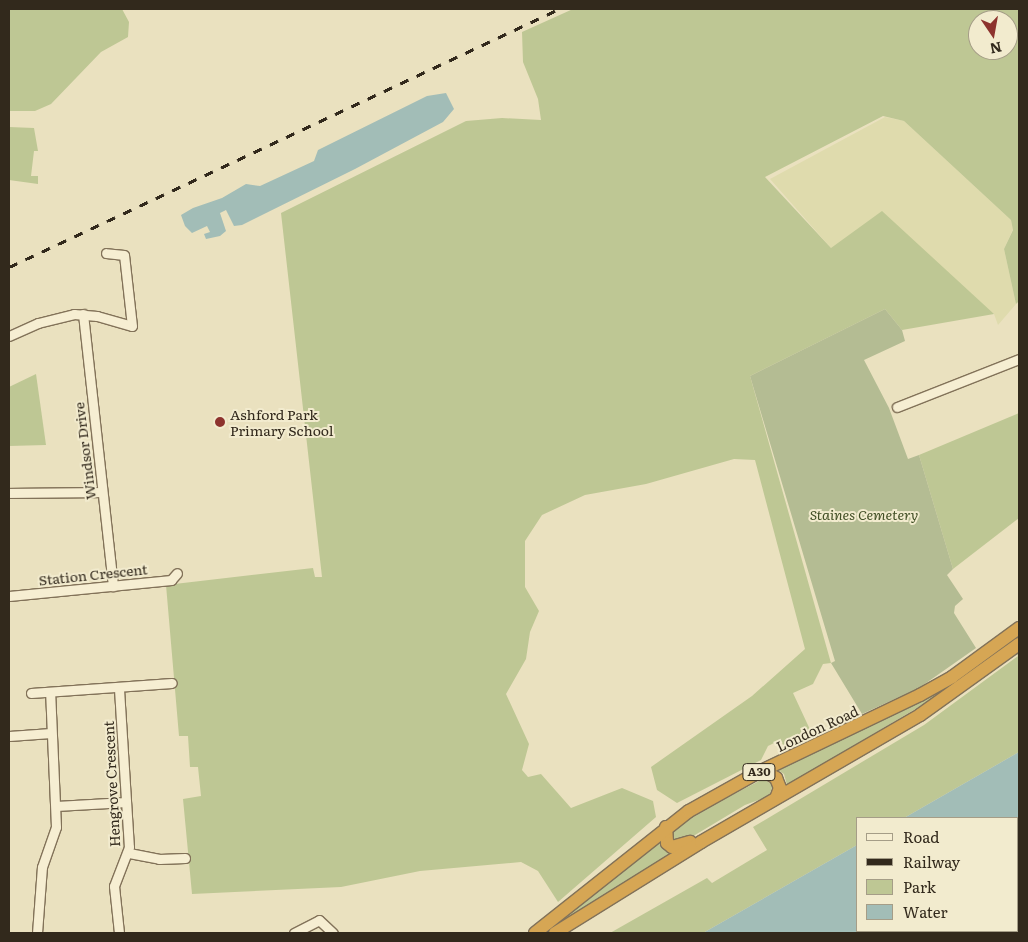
<!DOCTYPE html>
<html>
<head>
<meta charset="utf-8">
<style>
  body { margin:0 }
  #map { position:relative; width:1028px; height:942px; overflow:hidden; background:#eae1bf; font-family:Literata,serif }
  div>[style] { position:absolute }
  .farmland>* { inset:0; background:#dfdbad }
  .green>* { inset:0; background:#bec794 }
  .cemetery>* { inset:0; background:#b4bc93 }
  .water>* { inset:0; background:#a2bdb7 }
  .roads { filter:drop-shadow(1px 0 #827259) drop-shadow(-1px 0 #827259) drop-shadow(0 1px #827259) drop-shadow(0 -1px #827259) }
  .minor>* { height:9px; margin:-4.5px; padding:0 4.5px; transform-origin:4.5px; border-radius:4.5px; background:#f6eed2 }
  .highway>* { height:12px; margin:-6px; padding:0 6px; transform-origin:6px; border-radius:6px; background:#d6a654 }
  .rail>* { height:2.5px; margin-top:-1.25px; transform-origin:0; background:repeating-linear-gradient(90deg,#32291c 0 9px,transparent 0 18px) }
  .dots>* { width:14px; height:14px; translate:-50% -50%; box-sizing:border-box; border:2px solid #f2ebce; border-radius:50% }
  span { translate:-50% -50%; white-space:nowrap; text-align:center; line-height:1.15; -webkit-text-stroke:4px #f2ebce; paint-order:stroke }
  .shield-label span { padding:1px 4px; background:#f2ebce; border:1px solid; border-radius:4px; -webkit-text-stroke-width:0 }
  .shield-label { font-size:12px; color:#32291c; font-weight:700 }
  .poi-label { font-size:14px; color:#32291c }
  .left { translate:0 -50%; text-align:left }
  .street-label { font-size:14px; color:#32291c }
  .park-label { font-size:14px; color:#404e24; font-style:italic }
  .frame { position:absolute; inset:0; border:10px solid #32291c; pointer-events:none }
  .legend { position:absolute; left:856px; top:817px; width:162px; height:115px; box-sizing:border-box; background:#f2ebce; border:1px solid #a59d87; margin:0; padding:6px 9px; list-style:none; font-size:15px; color:#32291c }
  .legend li { display:flex; align-items:center; gap:10px; height:25px }
  .legend b { width:25px; border:1px solid #a59d87 }
  .north { position:absolute; left:968px; top:10px; width:50px; height:50px; box-sizing:border-box; background:#f2ebce; border:1px solid #a59d87; border-radius:50%; rotate:168deg; font-size:14px; font-weight:700; line-height:20px; text-align:center; color:#32291c }
  .north::after { content:''; display:block; margin:auto; width:18px; height:22px; background:#8d332d; clip-path:polygon(50% 0,100% 100%,50% 72%,0 100%) }
</style>
</head>
<body>
<div id="map">
  <div class="farmland">
    <div style="clip-path:polygon(885px 117px,904px 121px,1011px 220px,1013px 229px,1004px 249px,1016px 304px,998px 325px,994px 314px,831px 248px,770px 179px)"></div>
  </div>
  <div class="green">
    <div style="clip-path:polygon(9px 9px,122px 9px,129px 22px,128px 37px,101px 52px,51px 104px,35px 111px,9px 111px)"></div>
    <div style="clip-path:polygon(evenodd,573px 9px,1019px 9px,1019px 301px,1016px 304px,1004px 249px,1013px 230px,1011px 220px,904px 121px,883px 116px,765px 177px,831px 248px,882px 211px,994px 314px,902px 330px,885px 309px,750px 376px,831px 663px,823px 664px,813px 684px,793px 693px,813px 736px,786px 749px,780px 740px,768px 746px,761px 760px,677px 803px,657px 790px,651px 767px,752px 696px,805px 649px,755px 460px,734px 459px,646px 484px,585px 495px,542px 515px,525px 541px,525px 587px,539px 611px,530px 632px,526px 659px,506px 694px,529px 744px,522px 770px,528px 777px,541px 774px,571px 808px,622px 788px,653px 801px,656px 817px,558px 902px,538px 871px,521px 862px,420px 871px,341px 887px,192px 894px,183px 799px,201px 796px,198px 767px,190px 767px,188px 736px,179px 736px,166px 585px,313px 568px,315px 577px,322px 577px,281px 213px,466px 121px,502px 118px,541px 120px,538px 99px,523px 62px,522px 32px,573px 9px,978px 20px,1008px 20px,1008px 50px,978px 50px,978px 20px)"></div>
    <div style="clip-path:polygon(9px 127px,34px 128px,38px 151px,34px 151px,31px 176px,38px 176px,38px 184px,9px 180px)"></div>
    <div style="clip-path:polygon(36px 374px,46px 445px,9px 446px,9px 387px)"></div>
    <div style="clip-path:polygon(1019px 413px,1019px 518px,953px 569px,919px 455px)"></div>
    <div style="clip-path:polygon(1019px 632px,1019px 636px,956px 685px,787px 785px,784px 774px,775px 768px,896px 712px)"></div>
    <div style="clip-path:polygon(1019px 650px,1019px 752px,904px 818px,857px 818px,857px 845px,703px 933px,610px 933px,707px 878px,712px 883px,767px 850px,753px 827px,924px 725px,1018px 656px,1016px 653px)"></div>
    <div style="clip-path:polygon(763px 779px,773px 785px,769px 796px,745px 805px,685px 841px,673px 842px,669px 830px,676px 824px)"></div>
    <div style="clip-path:polygon(660px 840px,666px 851px,671px 853px,543px 933px)"></div>
  </div>
  <div class="cemetery">
    <div style="clip-path:polygon(885px 309px,902px 330px,905px 341px,864px 360px,889px 408px,908px 459px,919px 455px,953px 569px,947px 575px,963px 599px,955px 606px,954px 613px,976px 648px,919px 688px,862px 714px,831px 663px,835px 661px,750px 376px)"></div>
  </div>
  <div class="water">
    <div style="clip-path:polygon(446px 93px,454px 109px,443px 122px,355px 169px,242px 225px,234px 226px,226px 210px,220px 213px,226px 231px,220px 236px,206px 239px,204px 234px,210px 232px,207px 226px,192px 233px,185px 226px,181px 215px,193px 208px,222px 198px,246px 184px,260px 186px,314px 161px,318px 150px,427px 96px)"></div>
    <div style="clip-path:polygon(1019px 752px,1019px 933px,703px 933px,857px 845px,857px 931px,1017px 931px,1017px 818px,904px 818px)"></div>
  </div>
  <div class="roads">
    <div class="minor">
      <div style="left:83px;top:314px;width:274px;rotate:83.7deg"></div>
      <div style="left:9px;top:336px;width:32px;rotate:-24deg"></div>
      <div style="left:38px;top:323px;width:37px;rotate:-14deg"></div>
      <div style="left:74px;top:314px;width:23px;rotate:5deg"></div>
      <div style="left:97px;top:316px;width:36px;rotate:16deg"></div>
      <div style="left:132px;top:326px;width:71px;rotate:-96.4deg"></div>
      <div style="left:124px;top:255px;width:18px;rotate:-174deg"></div>
      <div style="left:897px;top:407px;width:131px;rotate:-21.5deg"></div>
      <div style="left:9px;top:493px;width:93px;rotate:-0.6deg"></div>
      <div style="left:9px;top:596px;width:163px;rotate:-5.6deg"></div>
      <div style="left:171px;top:580px;width:9px;rotate:-49deg"></div>
      <div style="left:119px;top:689px;width:158px;rotate:86.4deg"></div>
      <div style="left:129px;top:847px;width:42px;rotate:111deg"></div>
      <div style="left:114px;top:886px;width:47px;rotate:83.9deg"></div>
      <div style="left:31px;top:693px;width:141px;rotate:-4.1deg"></div>
      <div style="left:9px;top:736px;width:42px;rotate:-4.1deg"></div>
      <div style="left:56px;top:806px;width:70px;rotate:-3.3deg"></div>
      <div style="left:129px;top:853px;width:31px;rotate:11deg"></div>
      <div style="left:159px;top:859px;width:26px;rotate:-2deg"></div>
      <div style="left:37px;top:933px;width:66px;rotate:-85.7deg"></div>
      <div style="left:42px;top:867px;width:42px;rotate:-70.7deg"></div>
      <div style="left:56px;top:827px;width:135px;rotate:-92.5deg"></div>
      <div style="left:294px;top:933px;width:28px;rotate:-27deg"></div>
      <div style="left:319px;top:920px;width:19px;rotate:43deg"></div>
    </div>
    <div class="highway">
      <div style="left:757px;top:773px;width:9px;rotate:-6deg"></div>
      <div style="left:766px;top:772px;width:12px;rotate:31deg"></div>
      <div style="left:776px;top:778px;width:11px;rotate:68deg"></div>
      <div style="left:780px;top:788px;width:9px;rotate:111deg"></div>
      <div style="left:666px;top:827px;width:16px;rotate:86deg"></div>
      <div style="left:667px;top:843px;width:6px;rotate:39deg"></div>
      <div style="left:672px;top:847px;width:19px;rotate:-16deg"></div>
      <div style="left:535px;top:933px;width:196px;rotate:-38.4deg"></div>
      <div style="left:689px;top:811px;width:78px;rotate:-29.2deg"></div>
      <div style="left:757px;top:773px;width:181px;rotate:-25.6deg"></div>
      <div style="left:920px;top:695px;width:37px;rotate:-29deg"></div>
      <div style="left:952px;top:677px;width:83px;rotate:-36.2deg"></div>
      <div style="left:555px;top:933px;width:172px;rotate:-31.9deg"></div>
      <div style="left:701px;top:842px;width:253px;rotate:-30.1deg"></div>
      <div style="left:920px;top:715px;width:122px;rotate:-35.6deg"></div>
    </div>
  </div>
  <div class="rail">
    <div style="left:9px;top:267px;width:608px;rotate:-25.13deg"></div>
  </div>
  <div class="dots">
    <div style="left:220px;top:422px;background:#8d332d"></div>
  </div>
  <div class="shield-label">
    <span style="left:759px;top:772px">A30</span>
  </div>
  <div class="poi-label">
    <span class="left" style="left:230px;top:422px">Ashford Park<br>Primary School</span>
  </div>
  <div class="street-label">
    <span style="left:84px;top:451px;rotate:-97deg">Windsor Drive</span>
    <span style="left:93px;top:574px;rotate:-6deg">Station Crescent</span>
    <span style="left:817px;top:728px;rotate:-25deg">London Road</span>
    <span style="left:111px;top:784px;rotate:-93deg">Hengrove Crescent</span>
  </div>
  <div class="park-label">
    <span style="left:864px;top:514px">Staines Cemetery</span>
  </div>
  <div class="frame"></div>
  <ul class="legend">
  <li><b style="height:6px;background:#f6eed2"></b>Road</li>
  <li><b style="height:6px;background:#32291c"></b>Railway</li>
  <li><b style="height:14px;background:#bec794"></b>Park</li>
  <li><b style="height:14px;background:#a2bdb7"></b>Water</li>
  </ul>
  <div class="north">N</div>
</div>
</body>
</html>
